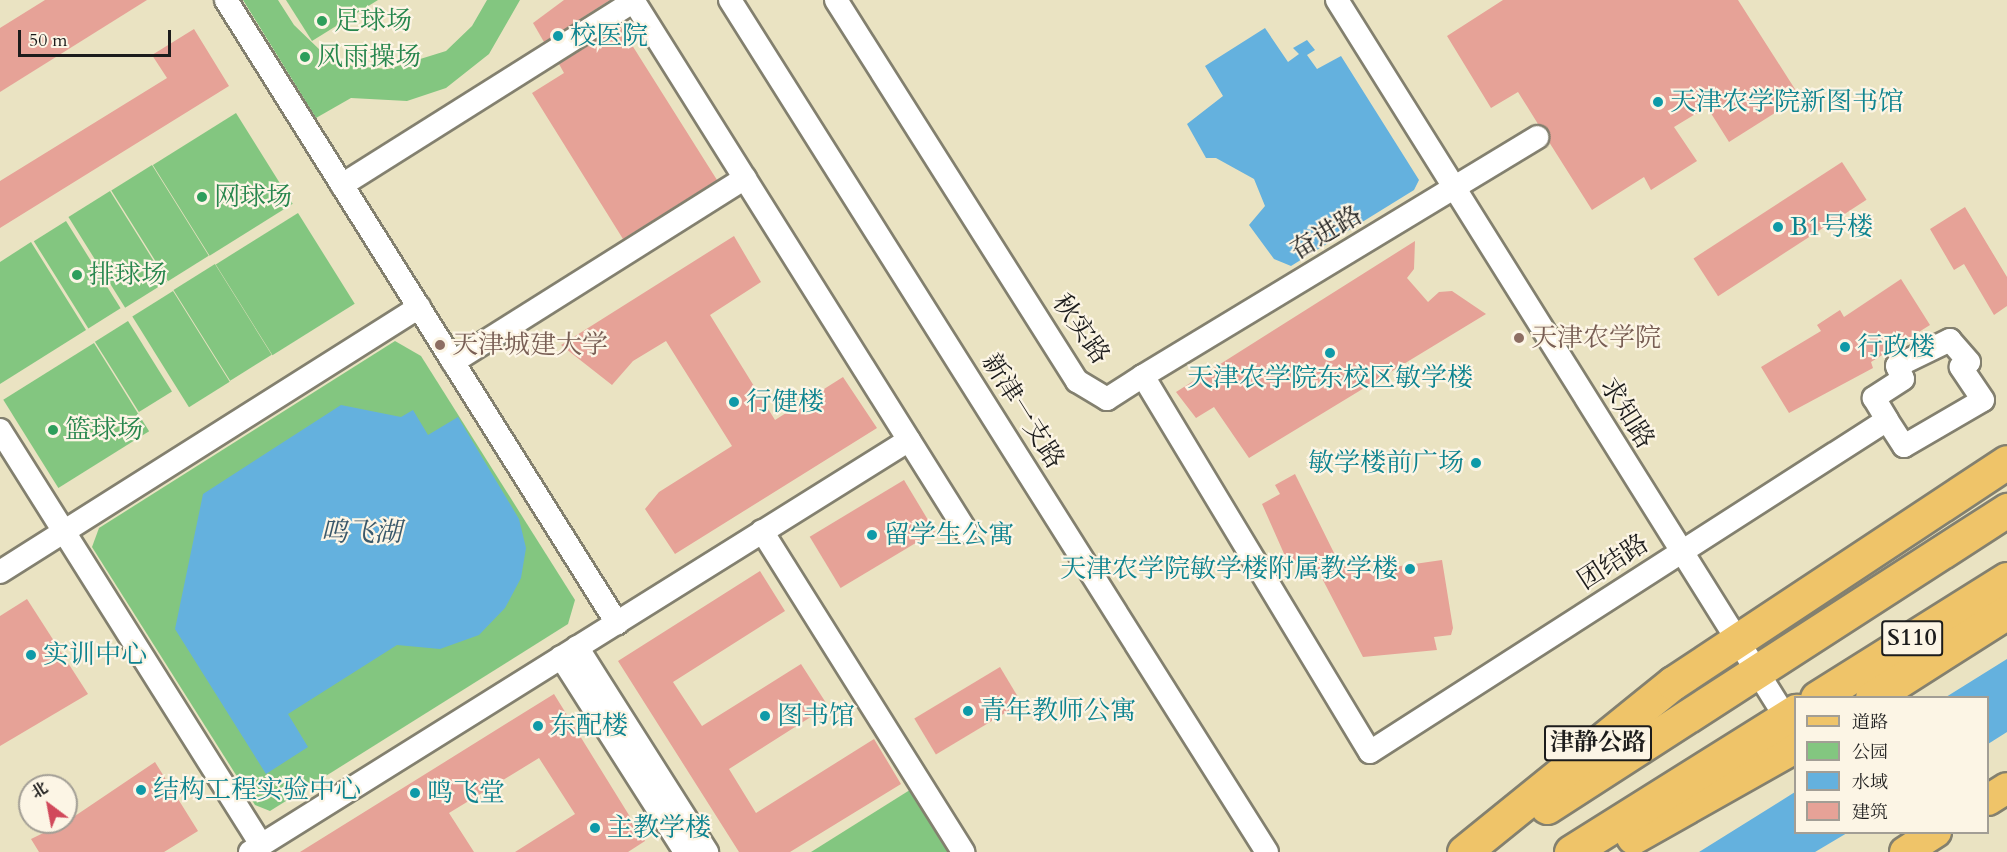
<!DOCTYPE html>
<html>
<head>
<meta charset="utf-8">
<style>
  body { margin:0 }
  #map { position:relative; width:2007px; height:852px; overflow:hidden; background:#eae3c2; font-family:Cardo,"Noto Serif SC",serif }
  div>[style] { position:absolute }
  .green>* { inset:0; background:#83c680; transform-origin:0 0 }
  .water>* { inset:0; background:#64b1de }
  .building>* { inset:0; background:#e6a297; transform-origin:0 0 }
  .roads { filter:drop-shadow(2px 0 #83806f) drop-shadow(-2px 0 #83806f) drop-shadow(0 2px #83806f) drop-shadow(0 -2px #83806f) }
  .minor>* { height:22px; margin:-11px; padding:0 11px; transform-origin:11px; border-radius:11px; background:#fff }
  .major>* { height:30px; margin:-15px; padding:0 15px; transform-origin:15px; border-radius:15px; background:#efc469 }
  .highway>* { height:33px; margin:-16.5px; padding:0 16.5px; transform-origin:16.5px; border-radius:16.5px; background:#efc469 }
  .dots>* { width:16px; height:16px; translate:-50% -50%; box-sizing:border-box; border:3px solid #fcf5e5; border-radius:50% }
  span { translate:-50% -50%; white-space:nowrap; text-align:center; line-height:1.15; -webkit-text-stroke:4.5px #fcf5e5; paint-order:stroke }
  .shield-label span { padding:2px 4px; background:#fcf5e5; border:2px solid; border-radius:4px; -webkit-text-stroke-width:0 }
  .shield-label { font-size:24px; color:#1c1c1c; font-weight:700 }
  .leisure-label { font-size:26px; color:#27864d }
  .left { translate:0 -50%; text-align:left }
  .culture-label { font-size:26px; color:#0d838f }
  .right { translate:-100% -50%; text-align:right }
  .street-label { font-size:26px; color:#1c1c1c }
  .education-label { font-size:26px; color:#785e54 }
  .water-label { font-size:27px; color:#39586a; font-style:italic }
  .legend { position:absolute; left:1794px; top:696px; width:195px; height:138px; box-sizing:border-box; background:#fcf5e5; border:2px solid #a29e95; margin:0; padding:8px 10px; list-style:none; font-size:18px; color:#1c1c1c }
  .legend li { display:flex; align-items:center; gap:12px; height:30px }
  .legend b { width:30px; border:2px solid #a29e95 }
  .north { position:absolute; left:18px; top:774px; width:60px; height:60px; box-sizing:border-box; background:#fcf5e5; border:2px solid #a29e95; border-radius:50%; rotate:328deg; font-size:16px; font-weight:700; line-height:24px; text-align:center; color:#1c1c1c }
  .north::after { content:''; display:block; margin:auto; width:21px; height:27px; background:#d1495b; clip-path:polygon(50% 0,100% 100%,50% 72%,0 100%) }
  .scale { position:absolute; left:18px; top:30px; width:153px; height:27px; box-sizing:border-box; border:3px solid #1c1c1c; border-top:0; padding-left:8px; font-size:18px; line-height:21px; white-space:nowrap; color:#1c1c1c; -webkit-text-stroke:4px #fcf5e5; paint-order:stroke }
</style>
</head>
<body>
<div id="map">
  <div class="green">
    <div style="clip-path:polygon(243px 0,278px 0,294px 25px,321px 51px,352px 66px,388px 69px,446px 51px,472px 26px,487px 0,520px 0,489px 54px,446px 88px,407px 101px,351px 98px,316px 118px)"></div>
    <div style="clip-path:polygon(286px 0,378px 0,312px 41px)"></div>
    <div style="left:236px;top:113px;width:107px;height:98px;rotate:58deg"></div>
    <div style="left:152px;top:165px;width:107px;height:48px;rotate:58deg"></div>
    <div style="left:110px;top:191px;width:107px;height:49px;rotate:58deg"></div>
    <div style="left:298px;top:213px;width:107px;height:97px;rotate:58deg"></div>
    <div style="left:66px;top:221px;width:103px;height:38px;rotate:58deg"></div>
    <div style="clip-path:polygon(31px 242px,86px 330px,0 384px,0 262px)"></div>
    <div style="left:215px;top:264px;width:107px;height:49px;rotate:58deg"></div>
    <div style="left:173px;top:291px;width:107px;height:48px;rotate:58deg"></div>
    <div style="left:128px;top:321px;width:83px;height:39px;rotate:58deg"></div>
    <div style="clip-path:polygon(395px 341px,421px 356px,575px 600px,568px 624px,270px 811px,255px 805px,92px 547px,99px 528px)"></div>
    <div style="left:94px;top:343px;width:104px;height:107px;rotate:58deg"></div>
    <div style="clip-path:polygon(913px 788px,954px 852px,811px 852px)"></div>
  </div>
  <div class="water">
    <div style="clip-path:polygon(1265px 28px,1288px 62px,1299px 54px,1293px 48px,1307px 40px,1315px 50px,1307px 55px,1317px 69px,1341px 56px,1419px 180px,1414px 190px,1291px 266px,1274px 259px,1249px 225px,1265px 206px,1254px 179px,1216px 158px,1206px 158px,1187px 124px,1223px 96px,1205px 66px)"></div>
    <div style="clip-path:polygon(341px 405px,401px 417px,413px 410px,428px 435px,458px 417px,519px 519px,526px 548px,521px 578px,505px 608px,479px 635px,440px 649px,397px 645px,288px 714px,308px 747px,266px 774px,175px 629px,203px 494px)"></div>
    <div style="clip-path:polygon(2007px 659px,2007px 732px,1988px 744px,1988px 698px,1946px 697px)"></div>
    <div style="clip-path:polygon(1795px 792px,1796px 832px,1847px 833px,1815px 852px,1699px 852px)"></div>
  </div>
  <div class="building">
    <div style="clip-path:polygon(45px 0,147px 0,0 92px,0 28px)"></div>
    <div style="clip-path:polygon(564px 0,610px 0,544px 42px,533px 23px)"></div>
    <div style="clip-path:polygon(1503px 0,1738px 0,1800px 97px,1729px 142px,1707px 107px,1674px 127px,1697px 161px,1651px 190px,1644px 177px,1592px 210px,1549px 142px,1548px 130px,1538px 124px,1518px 92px,1491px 108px,1447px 36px)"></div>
    <div style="clip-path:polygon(620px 26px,717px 180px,623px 239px,532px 93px,564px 73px,559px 64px)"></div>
    <div style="clip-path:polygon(194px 29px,229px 86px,0 228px,0 181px,167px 78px,152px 55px)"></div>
    <div style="left:1842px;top:162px;width:45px;height:177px;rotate:57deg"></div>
    <div style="clip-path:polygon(1965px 207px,2007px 277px,2007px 306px,1994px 315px,1964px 264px,1954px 270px,1930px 229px)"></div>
    <div style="clip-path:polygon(734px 236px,761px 282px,710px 315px,775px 420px,843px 377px,877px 428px,675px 554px,645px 509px,659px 492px,732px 446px,666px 341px,633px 361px,612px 385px,561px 345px)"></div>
    <div style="clip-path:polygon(1415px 241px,1414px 269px,1407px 278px,1428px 302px,1439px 292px,1452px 291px,1486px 314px,1249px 458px,1214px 407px,1196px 418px,1176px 392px)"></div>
    <div style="clip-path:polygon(1901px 279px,1930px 325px,1871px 362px,1873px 368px,1789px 413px,1761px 367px,1821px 331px,1817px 325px,1840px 310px,1844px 317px)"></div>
    <div style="clip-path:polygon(1295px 474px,1337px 559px,1352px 573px,1442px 560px,1453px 628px,1451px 635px,1434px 637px,1437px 650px,1363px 657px,1313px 561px,1289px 565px,1262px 504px,1280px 494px,1275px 485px)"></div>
    <div style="left:904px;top:480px;width:60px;height:110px;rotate:59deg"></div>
    <div style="clip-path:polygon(760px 571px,785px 611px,673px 682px,702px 726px,801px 664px,828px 706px,729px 769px,756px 813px,874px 739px,901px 784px,790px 852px,739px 852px,618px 661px)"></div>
    <div style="clip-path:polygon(27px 599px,88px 694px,0 746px,0 616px)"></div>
    <div style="left:1000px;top:667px;width:42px;height:100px;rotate:59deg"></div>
    <div style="clip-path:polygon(554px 694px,645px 841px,628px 852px,515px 852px,575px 814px,539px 758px,449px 813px,474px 852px,300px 852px)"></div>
    <div style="clip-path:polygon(155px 762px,198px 831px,164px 852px,39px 852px,31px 839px,66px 822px)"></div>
  </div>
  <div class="roads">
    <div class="minor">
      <div style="left:226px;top:0;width:736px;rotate:57.89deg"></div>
      <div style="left:633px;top:0;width:627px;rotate:57.91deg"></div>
      <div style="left:730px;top:0;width:1007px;rotate:57.78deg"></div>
      <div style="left:836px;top:0;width:451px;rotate:57.7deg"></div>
      <div style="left:1077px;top:381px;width:35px;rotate:31deg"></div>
      <div style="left:1107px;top:399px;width:43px;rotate:-32.6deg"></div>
      <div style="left:1143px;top:376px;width:439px;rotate:58.9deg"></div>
      <div style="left:1370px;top:752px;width:614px;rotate:-32.71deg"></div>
      <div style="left:1887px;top:420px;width:31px;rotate:57deg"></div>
      <div style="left:1904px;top:446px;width:91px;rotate:-30.2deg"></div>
      <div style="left:1983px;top:400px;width:40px;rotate:-124deg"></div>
      <div style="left:1961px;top:367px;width:9px;rotate:-32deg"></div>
      <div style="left:1969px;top:362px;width:29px;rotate:-131deg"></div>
      <div style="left:1950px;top:340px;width:59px;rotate:153.9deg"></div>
      <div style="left:1897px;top:366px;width:14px;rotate:65deg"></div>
      <div style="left:1903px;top:379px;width:35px;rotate:147deg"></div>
      <div style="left:1874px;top:398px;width:26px;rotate:59deg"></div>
      <div style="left:1337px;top:0;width:860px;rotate:57.97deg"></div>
      <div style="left:342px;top:185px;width:345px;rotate:-32.2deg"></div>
      <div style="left:453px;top:362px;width:345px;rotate:-32.2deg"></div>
      <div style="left:1143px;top:376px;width:461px;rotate:-31.2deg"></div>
      <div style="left:0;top:430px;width:490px;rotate:57.8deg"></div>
      <div style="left:762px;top:531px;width:379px;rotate:57.9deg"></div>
      <div style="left:0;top:572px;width:496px;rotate:-32.3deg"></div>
      <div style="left:577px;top:647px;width:243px;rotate:57.6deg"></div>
      <div style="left:561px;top:657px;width:231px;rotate:57.5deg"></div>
      <div style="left:250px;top:852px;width:777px;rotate:-32.01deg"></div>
    </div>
    <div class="major">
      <div style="left:1988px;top:800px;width:22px;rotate:-32deg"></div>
      <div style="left:1905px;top:852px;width:37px;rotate:-33deg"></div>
    </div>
    <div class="highway">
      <div style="left:1817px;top:698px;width:224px;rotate:-32.1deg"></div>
      <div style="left:1872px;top:698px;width:160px;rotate:-32.5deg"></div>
      <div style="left:1547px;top:807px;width:548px;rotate:-32.85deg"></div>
      <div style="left:1633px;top:837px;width:187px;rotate:-29.4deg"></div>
      <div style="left:1464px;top:852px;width:269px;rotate:-39deg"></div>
      <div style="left:1673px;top:683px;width:400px;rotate:-33.5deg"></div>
      <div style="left:1571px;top:852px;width:266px;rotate:-32.1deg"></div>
    </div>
  </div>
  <div class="dots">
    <div style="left:322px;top:21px;background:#2e9e5b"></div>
    <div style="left:558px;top:36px;background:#0f9aa8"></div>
    <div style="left:305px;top:57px;background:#2e9e5b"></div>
    <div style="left:1658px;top:102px;background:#0f9aa8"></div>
    <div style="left:202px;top:197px;background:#2e9e5b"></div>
    <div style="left:1778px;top:227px;background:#0f9aa8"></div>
    <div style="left:77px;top:275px;background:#2e9e5b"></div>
    <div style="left:1519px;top:338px;background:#8d6e63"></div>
    <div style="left:440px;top:345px;background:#8d6e63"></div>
    <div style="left:1845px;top:347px;background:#0f9aa8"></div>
    <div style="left:1330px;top:353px;background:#0f9aa8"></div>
    <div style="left:734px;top:402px;background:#0f9aa8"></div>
    <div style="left:53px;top:430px;background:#2e9e5b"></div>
    <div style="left:1476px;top:463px;background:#0f9aa8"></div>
    <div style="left:872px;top:535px;background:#0f9aa8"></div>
    <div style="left:1410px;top:569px;background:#0f9aa8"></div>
    <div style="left:31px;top:655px;background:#0f9aa8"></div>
    <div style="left:968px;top:711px;background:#0f9aa8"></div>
    <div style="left:765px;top:716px;background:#0f9aa8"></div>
    <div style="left:538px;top:726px;background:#0f9aa8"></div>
    <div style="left:141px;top:790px;background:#0f9aa8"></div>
    <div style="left:415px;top:793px;background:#0f9aa8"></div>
    <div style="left:595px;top:828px;background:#0f9aa8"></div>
  </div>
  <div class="shield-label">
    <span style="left:1912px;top:638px">S110</span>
    <span style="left:1598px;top:743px">津静公路</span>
  </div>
  <div class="leisure-label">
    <span class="left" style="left:334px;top:21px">足球场</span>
    <span class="left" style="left:317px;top:57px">风雨操场</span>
    <span class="left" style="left:214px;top:197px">网球场</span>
    <span class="left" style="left:89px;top:275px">排球场</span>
    <span class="left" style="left:65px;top:430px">篮球场</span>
  </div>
  <div class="culture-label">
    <span class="left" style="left:570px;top:36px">校医院</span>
    <span class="left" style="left:1670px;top:102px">天津农学院新图书馆</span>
    <span class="left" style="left:1790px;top:227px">B1号楼</span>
    <span class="left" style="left:1857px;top:347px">行政楼</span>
    <span style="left:1330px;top:378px">天津农学院东校区敏学楼</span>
    <span class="left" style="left:746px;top:402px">行健楼</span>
    <span class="right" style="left:1464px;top:463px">敏学楼前广场</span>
    <span class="left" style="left:884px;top:535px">留学生公寓</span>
    <span class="right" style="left:1398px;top:569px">天津农学院敏学楼附属教学楼</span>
    <span class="left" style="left:43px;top:655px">实训中心</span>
    <span class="left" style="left:980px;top:711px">青年教师公寓</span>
    <span class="left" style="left:777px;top:716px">图书馆</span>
    <span class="left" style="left:550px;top:726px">东配楼</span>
    <span class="left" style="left:153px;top:790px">结构工程实验中心</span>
    <span class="left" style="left:427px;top:793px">鸣飞堂</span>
    <span class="left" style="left:607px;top:828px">主教学楼</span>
  </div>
  <div class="street-label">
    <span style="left:1326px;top:233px;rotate:-31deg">奋进路</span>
    <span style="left:1081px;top:329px;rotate:55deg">秋实路</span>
    <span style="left:1023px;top:411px;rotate:58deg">新津一支路</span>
    <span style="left:1627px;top:413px;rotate:58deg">求知路</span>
    <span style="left:1613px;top:562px;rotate:-33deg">团结路</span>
  </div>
  <div class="education-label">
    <span class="left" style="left:1531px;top:338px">天津农学院</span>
    <span class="left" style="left:452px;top:345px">天津城建大学</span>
  </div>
  <div class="water-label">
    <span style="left:361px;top:533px">鸣飞湖</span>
  </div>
  <ul class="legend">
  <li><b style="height:8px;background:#efc469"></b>道路</li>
  <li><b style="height:16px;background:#83c680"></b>公园</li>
  <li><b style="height:16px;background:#64b1de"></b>水域</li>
  <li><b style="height:16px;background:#e6a297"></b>建筑</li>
  </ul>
  <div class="north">北</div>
  <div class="scale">50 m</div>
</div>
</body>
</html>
